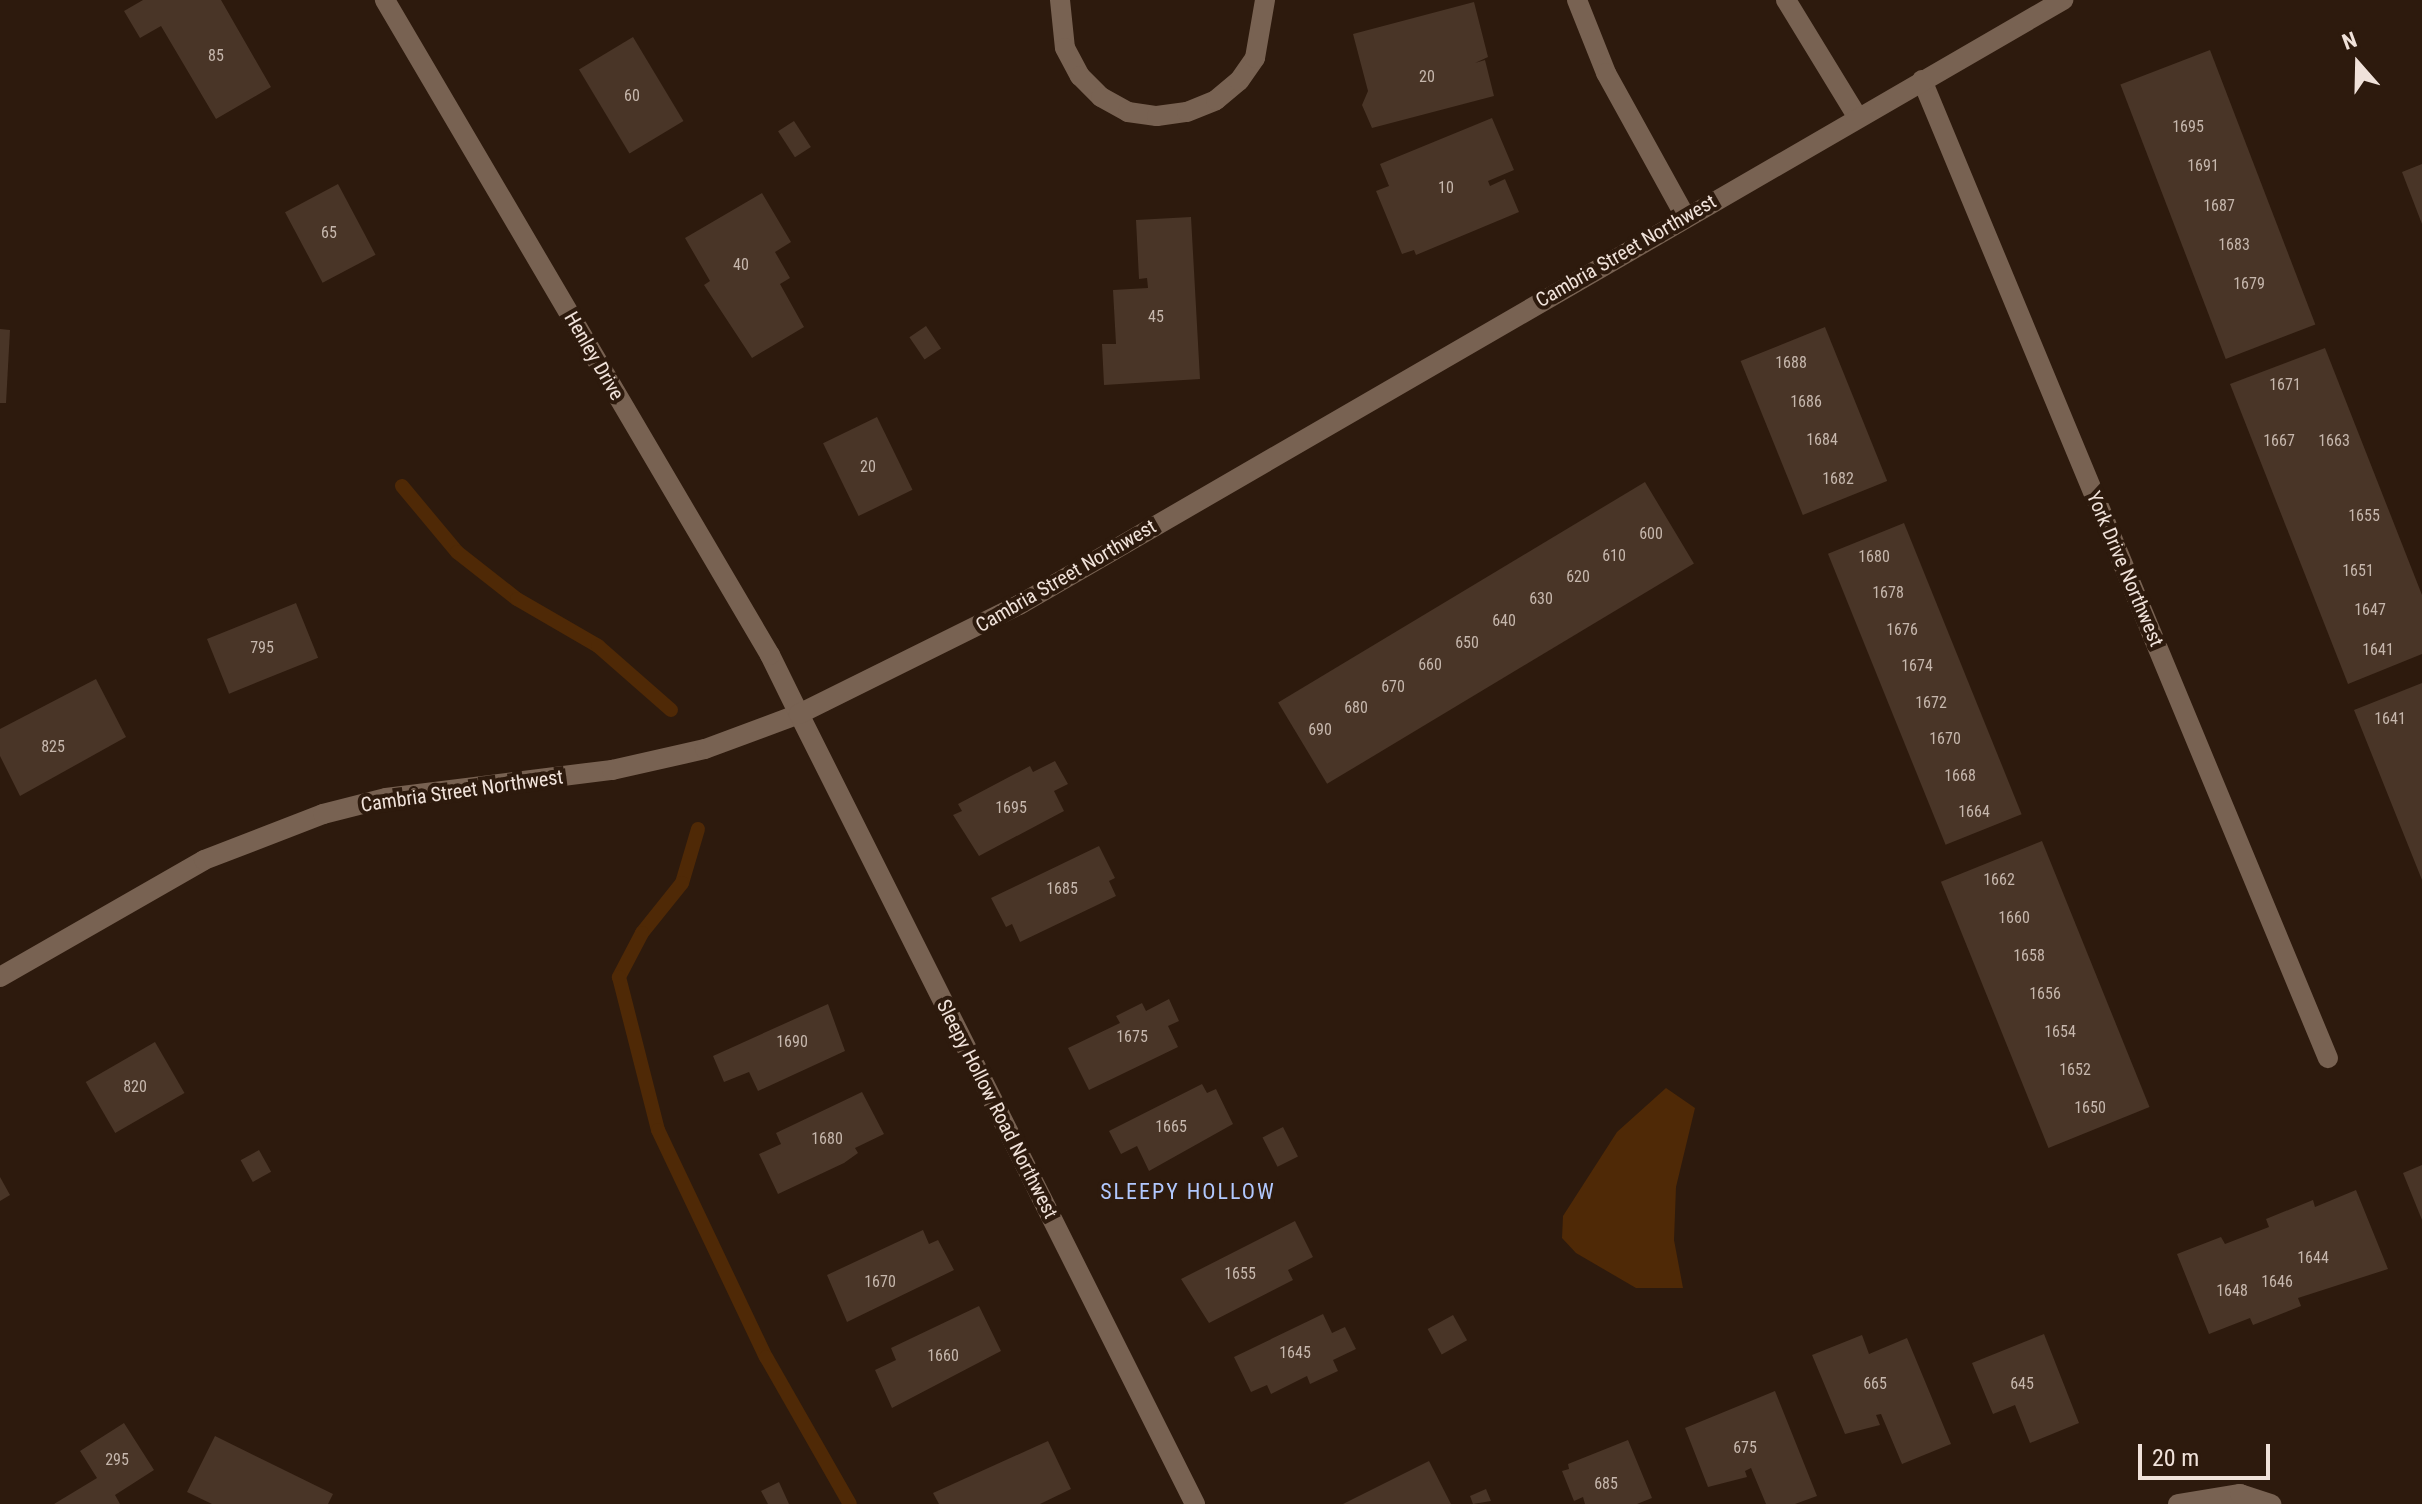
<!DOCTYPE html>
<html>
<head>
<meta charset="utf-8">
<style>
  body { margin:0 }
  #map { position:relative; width:2422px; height:1504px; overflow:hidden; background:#2d1a0d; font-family:"Roboto Condensed",sans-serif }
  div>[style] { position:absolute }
  .water>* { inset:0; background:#4f2906 }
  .stream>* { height:14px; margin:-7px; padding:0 7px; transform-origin:7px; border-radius:7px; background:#4f2906 }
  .building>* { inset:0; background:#493527; transform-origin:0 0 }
  .minor>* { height:20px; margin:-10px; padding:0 10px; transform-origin:10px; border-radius:10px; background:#786252 }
  .tertiary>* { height:20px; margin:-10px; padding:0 10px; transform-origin:10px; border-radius:10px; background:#786252 }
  span { translate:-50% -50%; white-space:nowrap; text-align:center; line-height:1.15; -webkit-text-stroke:8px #2d1a0d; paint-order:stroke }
  .number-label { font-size:16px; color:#c6b7ad }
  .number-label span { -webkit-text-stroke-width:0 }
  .street-label { font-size:20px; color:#f0e2da }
  .neighbourhood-label { font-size:22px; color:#b1c8fe; letter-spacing:2px }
  .north { position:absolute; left:2318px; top:24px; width:80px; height:80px; -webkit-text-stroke:6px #2d1a0d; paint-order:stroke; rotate:340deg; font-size:22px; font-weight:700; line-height:32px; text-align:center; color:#f0e2da }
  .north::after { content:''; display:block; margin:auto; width:28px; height:36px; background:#f0e2da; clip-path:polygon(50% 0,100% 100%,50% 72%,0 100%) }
  .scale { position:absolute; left:2138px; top:1444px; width:132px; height:36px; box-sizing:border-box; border:4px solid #f0e2da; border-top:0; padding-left:10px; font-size:24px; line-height:28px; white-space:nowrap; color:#f0e2da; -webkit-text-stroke:6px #2d1a0d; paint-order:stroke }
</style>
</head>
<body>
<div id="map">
  <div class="water">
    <div style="clip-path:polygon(1666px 1088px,1695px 1108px,1676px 1187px,1674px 1240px,1683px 1288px,1636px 1288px,1576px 1253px,1562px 1238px,1563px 1216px,1617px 1132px)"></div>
  </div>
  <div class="stream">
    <div style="left:402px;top:486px;width:86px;rotate:50.2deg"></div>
    <div style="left:457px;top:552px;width:76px;rotate:38.1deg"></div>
    <div style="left:517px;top:599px;width:94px;rotate:30.1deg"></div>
    <div style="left:598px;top:646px;width:97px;rotate:41.2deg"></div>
    <div style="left:698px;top:829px;width:56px;rotate:106.5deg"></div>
    <div style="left:682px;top:883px;width:64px;rotate:128.7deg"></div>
    <div style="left:642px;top:933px;width:50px;rotate:117.6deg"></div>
    <div style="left:619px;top:977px;width:158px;rotate:75.7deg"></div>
    <div style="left:658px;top:1130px;width:251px;rotate:64.6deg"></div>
    <div style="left:766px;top:1357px;width:169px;rotate:60.3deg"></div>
  </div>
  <div class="building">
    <div style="clip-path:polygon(143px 0,221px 0,271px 87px,216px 119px,161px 26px,140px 38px,124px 11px)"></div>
    <div style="clip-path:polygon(1474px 2px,1488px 57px,1475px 63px,1485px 60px,1494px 96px,1372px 128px,1362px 105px,1368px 91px,1353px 34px)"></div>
    <div style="left:633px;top:37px;width:98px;height:63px;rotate:59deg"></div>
    <div style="left:2210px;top:50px;width:294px;height:96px;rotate:69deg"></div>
    <div style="clip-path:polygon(1492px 118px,1514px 170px,1488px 181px,1490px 186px,1505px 179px,1519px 212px,1416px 255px,1414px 250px,1402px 254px,1376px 191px,1389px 186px,1380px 164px)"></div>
    <div style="left:794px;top:121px;width:31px;height:19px;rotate:57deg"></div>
    <div style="clip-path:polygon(2422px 164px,2422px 224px,2402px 172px)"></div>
    <div style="left:338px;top:184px;width:80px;height:60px;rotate:62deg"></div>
    <div style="clip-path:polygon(762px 193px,791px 242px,775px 252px,790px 278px,780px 284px,804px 327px,752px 358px,704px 285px,710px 281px,685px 238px)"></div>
    <div style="clip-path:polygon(1191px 217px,1200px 379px,1104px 385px,1102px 344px,1116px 344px,1113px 290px,1148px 288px,1147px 278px,1139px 279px,1136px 220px)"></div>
    <div style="left:926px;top:326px;width:27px;height:20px;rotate:56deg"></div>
    <div style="left:1825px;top:327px;width:166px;height:91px;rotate:68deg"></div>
    <div style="clip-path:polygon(0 329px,10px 330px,6px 403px,0 403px)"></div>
    <div style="clip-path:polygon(2325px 348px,2422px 595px,2422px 654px,2348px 684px,2230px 384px)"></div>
    <div style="left:877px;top:417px;width:81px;height:60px;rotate:64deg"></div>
    <div style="left:1645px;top:482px;width:95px;height:428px;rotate:59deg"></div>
    <div style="left:1904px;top:523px;width:314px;height:82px;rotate:68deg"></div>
    <div style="left:296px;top:603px;width:59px;height:96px;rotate:68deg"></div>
    <div style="clip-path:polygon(96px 679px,126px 737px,20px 796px,0 756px,0 729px)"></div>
    <div style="clip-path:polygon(2422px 683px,2422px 880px,2354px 710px)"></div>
    <div style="clip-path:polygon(1055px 761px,1068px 784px,1054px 791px,1064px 811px,979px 856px,953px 815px,962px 811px,958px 804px,1030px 766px,1033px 772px)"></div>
    <div style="left:2042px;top:841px;width:287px;height:109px;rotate:68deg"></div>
    <div style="clip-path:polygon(1099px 846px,1115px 878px,1109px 881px,1116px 896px,1020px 942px,1012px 924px,1006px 927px,991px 898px)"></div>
    <div style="clip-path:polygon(1169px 999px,1179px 1021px,1168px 1026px,1178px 1047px,1089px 1090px,1068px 1048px,1120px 1023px,1116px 1016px,1142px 1003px,1146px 1011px)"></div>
    <div style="clip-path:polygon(828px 1004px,845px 1051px,758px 1091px,749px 1072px,724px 1082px,713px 1056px)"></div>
    <div style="left:155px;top:1042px;width:59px;height:80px;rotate:60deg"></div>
    <div style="clip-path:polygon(1202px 1084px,1207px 1093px,1216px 1089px,1233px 1124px,1149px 1171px,1137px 1146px,1121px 1154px,1109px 1131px)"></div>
    <div style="clip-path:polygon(862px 1092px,884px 1134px,855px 1148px,858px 1153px,844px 1163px,778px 1194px,759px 1154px,781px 1144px,776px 1133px)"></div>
    <div style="left:1283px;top:1127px;width:33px;height:23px;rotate:63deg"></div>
    <div style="left:259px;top:1150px;width:25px;height:21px;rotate:61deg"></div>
    <div style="clip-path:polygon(2422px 1165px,2422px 1220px,2403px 1173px)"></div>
    <div style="clip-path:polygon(0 1177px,10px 1195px,0 1201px)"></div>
    <div style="clip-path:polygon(2356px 1190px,2388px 1269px,2298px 1298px,2301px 1306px,2253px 1325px,2250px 1318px,2209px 1334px,2177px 1254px,2221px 1237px,2225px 1244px,2269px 1227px,2266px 1219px,2313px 1200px,2315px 1207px)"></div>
    <div style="clip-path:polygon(1295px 1221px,1313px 1257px,1288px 1270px,1293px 1280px,1209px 1323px,1181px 1279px)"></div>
    <div style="clip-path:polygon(923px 1230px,929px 1244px,938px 1240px,954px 1270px,847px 1322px,827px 1275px)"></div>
    <div style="clip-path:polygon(979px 1306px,1001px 1351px,892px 1408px,875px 1370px,896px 1360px,891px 1348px)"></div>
    <div style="clip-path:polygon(1323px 1314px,1332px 1333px,1345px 1327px,1356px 1349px,1333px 1360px,1338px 1371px,1310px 1384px,1307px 1376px,1271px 1394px,1267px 1385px,1251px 1392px,1234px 1357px)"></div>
    <div style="left:1453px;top:1315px;width:29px;height:29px;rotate:61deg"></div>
    <div style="clip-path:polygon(2044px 1334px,2079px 1423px,2030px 1443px,2015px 1405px,1993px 1414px,1972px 1363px)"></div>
    <div style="clip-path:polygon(1862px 1335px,1869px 1354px,1907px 1338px,1951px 1444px,1902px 1464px,1881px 1414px,1876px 1415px,1880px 1425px,1845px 1434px,1812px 1355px)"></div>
    <div style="clip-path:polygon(1775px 1391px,1817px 1496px,1795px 1504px,1766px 1504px,1751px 1468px,1745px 1471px,1747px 1477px,1708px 1487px,1685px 1428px)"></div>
    <div style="clip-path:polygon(124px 1423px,154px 1470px,115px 1495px,120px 1504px,54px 1504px,97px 1478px,80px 1451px)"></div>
    <div style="clip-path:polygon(215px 1436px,333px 1494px,328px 1504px,212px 1504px,187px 1492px)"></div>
    <div style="clip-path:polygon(1628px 1440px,1652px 1498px,1637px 1504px,1585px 1504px,1583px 1497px,1574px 1501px,1562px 1471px,1569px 1469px,1568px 1464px)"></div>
    <div style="clip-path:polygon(1048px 1441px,1071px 1489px,1040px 1504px,939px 1504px,933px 1493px)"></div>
    <div style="clip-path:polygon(1429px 1461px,1451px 1504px,1343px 1504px)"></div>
    <div style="clip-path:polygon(779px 1482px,789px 1504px,768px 1504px,761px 1491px)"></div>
    <div style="clip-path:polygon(1486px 1489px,1491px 1501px,1473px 1504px,1470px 1496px)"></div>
  </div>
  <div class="minor">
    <div style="left:1060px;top:0;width:48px;rotate:84.1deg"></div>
    <div style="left:1065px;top:48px;width:32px;rotate:62deg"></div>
    <div style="left:1080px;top:76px;width:30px;rotate:45deg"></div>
    <div style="left:1101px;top:97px;width:31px;rotate:29deg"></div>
    <div style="left:1128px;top:112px;width:29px;rotate:8deg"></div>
    <div style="left:1157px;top:116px;width:30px;rotate:-8deg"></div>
    <div style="left:1187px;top:112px;width:31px;rotate:-22deg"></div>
    <div style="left:1216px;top:100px;width:30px;rotate:-40deg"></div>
    <div style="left:1239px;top:81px;width:28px;rotate:-55deg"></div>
    <div style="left:1255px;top:58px;width:59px;rotate:-80.2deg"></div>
    <div style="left:1577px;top:0;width:79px;rotate:68.3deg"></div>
    <div style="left:1606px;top:73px;width:163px;rotate:61.1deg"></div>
    <div style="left:1786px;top:0;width:138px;rotate:58.6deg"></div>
    <div style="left:1922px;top:80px;width:1059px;rotate:67.46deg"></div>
    <div style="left:0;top:977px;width:235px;rotate:-29.8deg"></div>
    <div style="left:204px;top:860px;width:128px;rotate:-21.1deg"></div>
    <div style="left:323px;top:814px;width:65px;rotate:-14.3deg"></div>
    <div style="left:386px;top:798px;width:228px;rotate:-7.1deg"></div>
    <div style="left:612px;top:770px;width:95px;rotate:-12.7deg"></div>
    <div style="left:705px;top:749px;width:100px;rotate:-20.4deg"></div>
    <div style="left:799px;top:714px;width:66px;rotate:-116.2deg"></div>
    <div style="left:770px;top:655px;width:760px;rotate:-120.45deg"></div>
    <div style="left:2178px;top:1504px;width:63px;rotate:-9.2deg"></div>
    <div style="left:2240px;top:1494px;width:33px;rotate:18deg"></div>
  </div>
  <div class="tertiary">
    <div style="left:1195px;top:1504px;width:884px;rotate:-116.62deg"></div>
    <div style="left:799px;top:714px;width:246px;rotate:-26.4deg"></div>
    <div style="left:1019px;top:605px;width:1207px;rotate:-30.09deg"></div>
  </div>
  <div class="number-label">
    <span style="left:216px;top:56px">85</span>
    <span style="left:1427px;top:77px">20</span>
    <span style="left:632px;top:96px">60</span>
    <span style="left:2188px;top:127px">1695</span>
    <span style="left:2203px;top:166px">1691</span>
    <span style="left:1446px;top:188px">10</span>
    <span style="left:2219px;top:206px">1687</span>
    <span style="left:329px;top:233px">65</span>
    <span style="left:2234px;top:245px">1683</span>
    <span style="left:741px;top:265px">40</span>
    <span style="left:2249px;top:284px">1679</span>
    <span style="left:1156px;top:317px">45</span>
    <span style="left:1791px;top:363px">1688</span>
    <span style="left:2285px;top:385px">1671</span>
    <span style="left:1806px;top:402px">1686</span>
    <span style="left:1822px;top:440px">1684</span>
    <span style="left:2279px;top:441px">1667</span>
    <span style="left:2334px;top:441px">1663</span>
    <span style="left:868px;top:467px">20</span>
    <span style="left:1838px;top:479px">1682</span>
    <span style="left:2364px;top:516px">1655</span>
    <span style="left:1651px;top:534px">600</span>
    <span style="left:1614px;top:556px">610</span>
    <span style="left:1874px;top:557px">1680</span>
    <span style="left:2358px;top:571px">1651</span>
    <span style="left:1578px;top:577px">620</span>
    <span style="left:1888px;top:593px">1678</span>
    <span style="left:1541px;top:599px">630</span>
    <span style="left:2370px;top:610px">1647</span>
    <span style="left:1504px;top:621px">640</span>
    <span style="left:1902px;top:630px">1676</span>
    <span style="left:1467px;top:643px">650</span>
    <span style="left:262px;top:648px">795</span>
    <span style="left:2378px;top:650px">1641</span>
    <span style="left:1430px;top:665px">660</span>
    <span style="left:1917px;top:666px">1674</span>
    <span style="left:1393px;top:687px">670</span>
    <span style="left:1931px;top:703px">1672</span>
    <span style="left:1356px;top:708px">680</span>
    <span style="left:2390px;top:719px">1641</span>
    <span style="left:1320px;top:730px">690</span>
    <span style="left:1945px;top:739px">1670</span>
    <span style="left:53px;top:747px">825</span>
    <span style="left:1960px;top:776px">1668</span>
    <span style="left:1011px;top:808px">1695</span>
    <span style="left:1974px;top:812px">1664</span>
    <span style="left:1999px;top:880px">1662</span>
    <span style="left:1062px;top:889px">1685</span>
    <span style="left:2014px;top:918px">1660</span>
    <span style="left:2029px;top:956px">1658</span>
    <span style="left:2045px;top:994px">1656</span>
    <span style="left:2060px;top:1032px">1654</span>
    <span style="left:1132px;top:1037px">1675</span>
    <span style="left:792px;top:1042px">1690</span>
    <span style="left:2075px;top:1070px">1652</span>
    <span style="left:135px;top:1087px">820</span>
    <span style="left:2090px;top:1108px">1650</span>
    <span style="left:1171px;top:1127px">1665</span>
    <span style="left:827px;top:1139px">1680</span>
    <span style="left:2313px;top:1258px">1644</span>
    <span style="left:1240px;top:1274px">1655</span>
    <span style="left:880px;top:1282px">1670</span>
    <span style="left:2277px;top:1282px">1646</span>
    <span style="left:2232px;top:1291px">1648</span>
    <span style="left:1295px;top:1353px">1645</span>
    <span style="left:943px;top:1356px">1660</span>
    <span style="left:1875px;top:1384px">665</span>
    <span style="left:2022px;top:1384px">645</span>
    <span style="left:1745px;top:1448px">675</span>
    <span style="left:117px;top:1460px">295</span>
    <span style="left:1606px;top:1484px">685</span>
  </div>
  <div class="street-label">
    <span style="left:1626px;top:251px;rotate:-30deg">Cambria Street Northwest</span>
    <span style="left:594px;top:356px;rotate:60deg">Henley Drive</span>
    <span style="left:2125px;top:569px;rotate:67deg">York Drive Northwest</span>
    <span style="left:1066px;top:576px;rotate:-30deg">Cambria Street Northwest</span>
    <span style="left:462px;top:791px;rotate:-8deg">Cambria Street Northwest</span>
    <span style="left:997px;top:1109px;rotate:63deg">Sleepy Hollow Road Northwest</span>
  </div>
  <div class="neighbourhood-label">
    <span style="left:1188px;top:1192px">SLEEPY HOLLOW</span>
  </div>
  <div class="north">N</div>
  <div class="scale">20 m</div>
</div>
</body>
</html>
